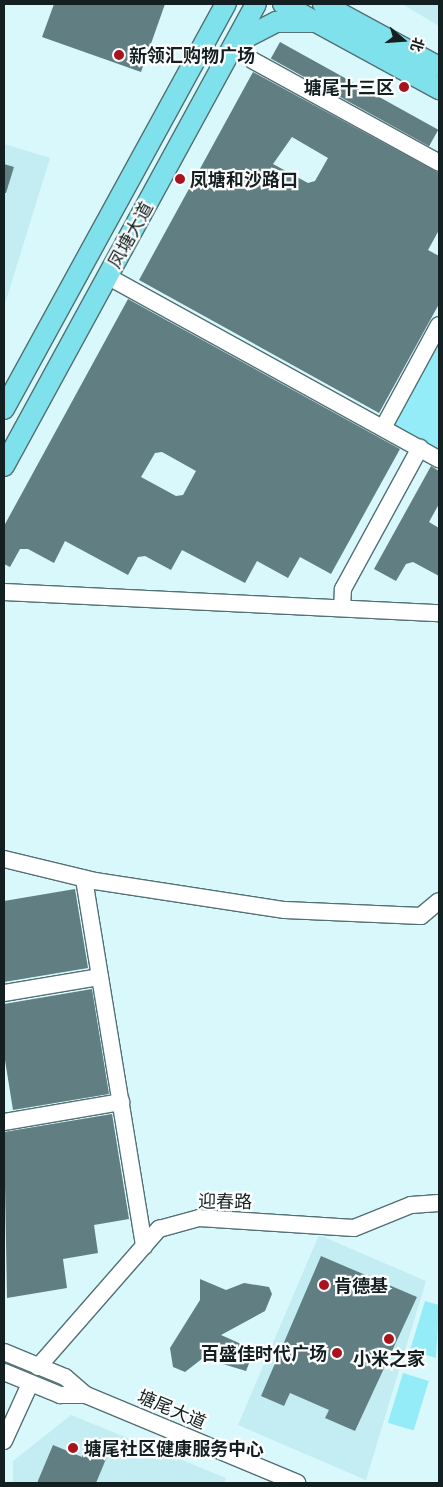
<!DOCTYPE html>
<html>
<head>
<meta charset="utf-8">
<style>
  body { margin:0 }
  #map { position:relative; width:443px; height:1487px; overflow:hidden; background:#d8f8fc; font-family:Commissioner,"Noto Sans SC",sans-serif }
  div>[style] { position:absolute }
  .built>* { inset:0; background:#c3edf2 }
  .green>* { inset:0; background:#93ecf7; transform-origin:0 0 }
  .building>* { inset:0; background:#617f82; transform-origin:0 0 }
  .roads { filter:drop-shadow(1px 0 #537074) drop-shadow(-1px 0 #537074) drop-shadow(0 1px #537074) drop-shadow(0 -1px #537074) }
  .minor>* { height:16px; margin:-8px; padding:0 8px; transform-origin:8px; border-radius:8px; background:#fff }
  .major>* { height:20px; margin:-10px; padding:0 10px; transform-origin:10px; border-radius:10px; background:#7fe1eb }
  .dots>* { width:14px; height:14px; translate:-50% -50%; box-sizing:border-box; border:2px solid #fefefe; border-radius:50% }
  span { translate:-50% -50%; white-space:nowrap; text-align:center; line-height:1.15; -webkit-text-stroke:4.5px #fefefe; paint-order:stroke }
  .poi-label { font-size:18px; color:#131f20; font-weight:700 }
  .left { translate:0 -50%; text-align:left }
  .right { translate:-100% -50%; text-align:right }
  .street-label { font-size:18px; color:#131f20 }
  .frame { position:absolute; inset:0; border:5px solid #131f20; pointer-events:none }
  .north { position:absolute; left:378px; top:15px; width:50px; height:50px; -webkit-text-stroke:4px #fefefe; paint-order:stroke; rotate:108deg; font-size:14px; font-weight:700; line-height:20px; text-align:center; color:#131f20 }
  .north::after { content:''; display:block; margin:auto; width:18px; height:22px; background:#131f20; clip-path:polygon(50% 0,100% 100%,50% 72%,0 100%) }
</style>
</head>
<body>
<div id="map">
  <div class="built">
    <div style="clip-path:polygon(402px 4px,439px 4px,439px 26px)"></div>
    <div style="clip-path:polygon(4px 144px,50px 158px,4px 307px)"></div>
    <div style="clip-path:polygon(319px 1235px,426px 1281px,366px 1480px,238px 1425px)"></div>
    <div style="clip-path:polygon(71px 1415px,226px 1478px,224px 1483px,13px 1483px,13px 1461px)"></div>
  </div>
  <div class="green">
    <div style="clip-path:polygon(439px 336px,439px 453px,390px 426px)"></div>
    <div style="clip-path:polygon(425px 1301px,439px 1305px,436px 1358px,410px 1350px)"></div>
    <div style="left:403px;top:1373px;width:27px;height:52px;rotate:17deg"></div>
  </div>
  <div class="building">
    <div style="clip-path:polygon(54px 4px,165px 4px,141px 72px,42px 37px)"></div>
    <div style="left:280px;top:42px;width:181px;height:19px;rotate:29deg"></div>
    <div style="clip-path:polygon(evenodd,253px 72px,439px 173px,439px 230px,428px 250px,439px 256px,439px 304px,379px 413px,139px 280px,253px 72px,292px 137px,328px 158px,315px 181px,308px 183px,273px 164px,292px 137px)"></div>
    <div style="clip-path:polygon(4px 164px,14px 167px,6px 193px,4px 193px)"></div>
    <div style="clip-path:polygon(evenodd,128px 299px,400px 449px,331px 574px,300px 557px,288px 578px,257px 561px,245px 583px,182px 550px,171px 570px,145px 556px,138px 557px,128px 575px,65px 541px,54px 563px,28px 549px,20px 549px,10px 567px,4px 564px,4px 526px,128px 299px,162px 452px,196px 471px,183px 495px,176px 496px,141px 477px,155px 453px,162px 452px)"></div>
    <div style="clip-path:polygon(431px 466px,439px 471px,439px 504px,429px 522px,439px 528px,439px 576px,413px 562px,406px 564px,396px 581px,374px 569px)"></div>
    <div style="clip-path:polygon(75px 889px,88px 968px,4px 982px,4px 901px)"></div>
    <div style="clip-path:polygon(92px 989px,109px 1094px,13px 1110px,4px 1054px,4px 1004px)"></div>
    <div style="clip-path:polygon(112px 1114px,129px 1219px,94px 1225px,98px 1253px,63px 1259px,67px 1288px,7px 1298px,4px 1132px)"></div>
    <div style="clip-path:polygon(321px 1256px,417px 1297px,355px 1431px,325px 1418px,329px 1410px,290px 1393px,284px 1406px,261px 1396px)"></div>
    <div style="clip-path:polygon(200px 1279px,226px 1290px,244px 1283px,269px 1287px,272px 1294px,265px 1311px,221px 1335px,239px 1343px,252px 1356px,246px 1371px,203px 1358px,185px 1372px,173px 1367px,170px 1348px,200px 1300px)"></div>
    <div style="clip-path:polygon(89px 1438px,111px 1447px,96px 1483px,37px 1483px,53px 1445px,82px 1457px)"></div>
  </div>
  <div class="roads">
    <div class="minor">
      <div style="left:252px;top:60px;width:213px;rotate:28.8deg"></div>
      <div style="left:107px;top:276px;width:379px;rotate:28.9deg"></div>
      <div style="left:383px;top:428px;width:117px;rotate:-61.5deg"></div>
      <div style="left:4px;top:592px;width:436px;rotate:2.8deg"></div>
      <div style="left:342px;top:608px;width:19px;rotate:-87deg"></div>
      <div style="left:343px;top:589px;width:161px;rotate:-61.4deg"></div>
      <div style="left:4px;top:859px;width:94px;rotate:13.6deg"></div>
      <div style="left:95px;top:881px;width:192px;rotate:8.7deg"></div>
      <div style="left:285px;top:910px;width:136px;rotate:2.5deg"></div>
      <div style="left:421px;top:916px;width:23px;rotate:-40deg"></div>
      <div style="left:84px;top:879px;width:372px;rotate:80.7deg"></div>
      <div style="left:4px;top:993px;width:97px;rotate:-9.5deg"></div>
      <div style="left:4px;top:1122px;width:119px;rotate:-9.7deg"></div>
      <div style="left:4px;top:1352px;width:66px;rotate:22.3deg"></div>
      <div style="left:65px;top:1377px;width:28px;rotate:41deg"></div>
      <div style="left:86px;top:1395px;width:229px;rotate:22.6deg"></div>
      <div style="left:38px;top:1367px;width:184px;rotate:-48.8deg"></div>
      <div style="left:159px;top:1229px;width:41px;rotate:-15.4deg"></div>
      <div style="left:199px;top:1218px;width:155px;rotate:3.7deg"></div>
      <div style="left:354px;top:1228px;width:61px;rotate:-22deg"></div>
      <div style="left:411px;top:1205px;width:28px;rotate:-4deg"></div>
      <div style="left:4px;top:1372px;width:61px;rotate:22.3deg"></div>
      <div style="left:60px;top:1395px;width:26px"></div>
      <div style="left:4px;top:1441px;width:63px;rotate:-65.5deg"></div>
    </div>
    <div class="major">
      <div style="left:283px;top:4px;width:178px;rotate:28.6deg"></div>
      <div style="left:323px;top:4px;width:132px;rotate:28.5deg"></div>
      <div style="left:239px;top:41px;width:42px;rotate:-27.2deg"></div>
      <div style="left:276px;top:22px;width:36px"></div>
      <div style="left:4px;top:409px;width:462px;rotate:-61.3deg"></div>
      <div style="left:4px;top:466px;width:526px;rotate:-61.39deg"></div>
    </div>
  </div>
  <div class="dots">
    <div style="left:119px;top:55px;background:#a8131e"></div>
    <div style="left:404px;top:87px;background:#a8131e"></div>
    <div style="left:180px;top:179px;background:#a8131e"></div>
    <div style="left:324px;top:1285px;background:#a8131e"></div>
    <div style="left:389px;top:1339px;background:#a8131e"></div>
    <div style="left:337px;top:1353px;background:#a8131e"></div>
    <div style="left:73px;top:1448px;background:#a8131e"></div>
  </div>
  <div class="poi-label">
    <span class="left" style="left:129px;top:55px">新领汇购物广场</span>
    <span class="right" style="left:394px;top:87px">塘尾十三区</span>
    <span class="left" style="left:190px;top:179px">凤塘和沙路口</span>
    <span class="left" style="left:334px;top:1285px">肯德基</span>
    <span class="right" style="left:327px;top:1353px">百盛佳时代广场</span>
    <span style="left:389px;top:1358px">小米之家</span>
    <span class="left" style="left:84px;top:1448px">塘尾社区健康服务中心</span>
  </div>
  <div class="street-label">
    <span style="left:130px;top:235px;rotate:-61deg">凤塘大道</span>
    <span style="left:225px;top:1201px;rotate:1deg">迎春路</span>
    <span style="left:172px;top:1409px;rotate:23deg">塘尾大道</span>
  </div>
  <div class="frame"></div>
  <div class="north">北</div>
</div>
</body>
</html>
